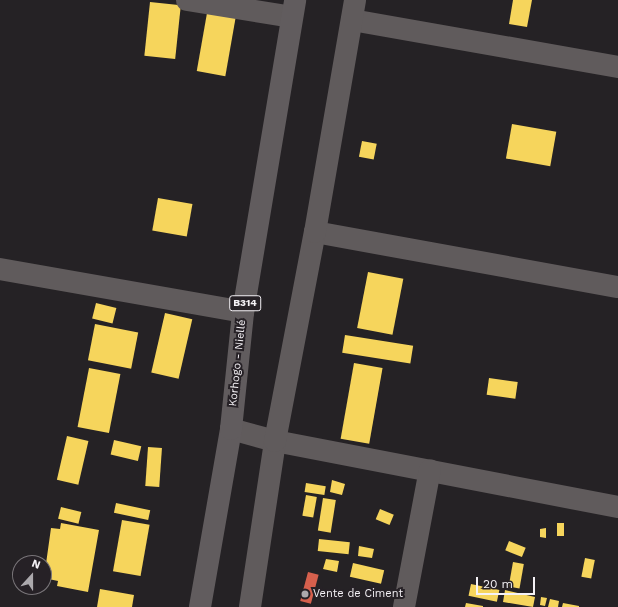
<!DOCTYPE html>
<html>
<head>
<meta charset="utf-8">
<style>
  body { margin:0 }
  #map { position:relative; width:618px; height:607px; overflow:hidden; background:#252225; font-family:"Work Sans",sans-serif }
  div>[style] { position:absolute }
  .homes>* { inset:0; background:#f6d55c; transform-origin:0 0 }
  .shops>* { inset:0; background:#d6604d; transform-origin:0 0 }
  .minor>* { height:22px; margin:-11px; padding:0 11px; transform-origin:11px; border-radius:11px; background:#605b5c }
  .major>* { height:22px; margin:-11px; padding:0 11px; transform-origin:11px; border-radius:11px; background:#615c5e }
  .dots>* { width:11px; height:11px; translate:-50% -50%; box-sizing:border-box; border:2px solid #262126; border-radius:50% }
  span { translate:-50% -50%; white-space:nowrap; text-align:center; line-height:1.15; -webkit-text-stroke:4px #262126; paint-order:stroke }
  .shield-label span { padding:1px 3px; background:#262126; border:1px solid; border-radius:3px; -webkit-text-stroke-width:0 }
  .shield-label { font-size:10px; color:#f5f2f6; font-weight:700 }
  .street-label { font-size:11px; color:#f5f2f6 }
  .poi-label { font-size:11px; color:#f5f2f6 }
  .left { translate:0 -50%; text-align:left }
  .north { position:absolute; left:12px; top:555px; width:40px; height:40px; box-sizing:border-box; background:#262126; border:1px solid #797579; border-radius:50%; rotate:21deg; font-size:11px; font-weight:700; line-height:16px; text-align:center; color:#f5f2f6 }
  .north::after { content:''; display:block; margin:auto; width:14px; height:18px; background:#aca9ad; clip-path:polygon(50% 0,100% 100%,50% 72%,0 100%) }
  .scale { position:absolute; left:476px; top:577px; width:59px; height:18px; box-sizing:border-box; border:2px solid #f5f2f6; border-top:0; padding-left:5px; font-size:12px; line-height:14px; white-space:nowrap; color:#f5f2f6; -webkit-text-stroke:3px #262126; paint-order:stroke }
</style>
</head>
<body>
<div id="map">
  <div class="homes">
    <div style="clip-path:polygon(513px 0,532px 0,527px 27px,509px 24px)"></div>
    <div style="left:150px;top:2px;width:31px;height:54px;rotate:6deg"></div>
    <div style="left:207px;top:13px;width:29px;height:59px;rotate:10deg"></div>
    <div style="left:512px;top:124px;width:45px;height:35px;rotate:10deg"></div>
    <div style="left:362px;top:141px;width:15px;height:16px;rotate:11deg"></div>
    <div style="left:158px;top:198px;width:35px;height:33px;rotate:10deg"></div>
    <div style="left:368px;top:272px;width:36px;height:57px;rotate:11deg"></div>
    <div style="left:96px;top:303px;width:21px;height:16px;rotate:14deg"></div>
    <div style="left:165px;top:313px;width:28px;height:61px;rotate:13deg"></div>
    <div style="left:95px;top:324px;width:44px;height:37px;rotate:11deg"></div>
    <div style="left:345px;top:335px;width:69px;height:18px;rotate:9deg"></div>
    <div style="left:354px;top:363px;width:29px;height:77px;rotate:10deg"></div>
    <div style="left:89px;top:368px;width:32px;height:60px;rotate:11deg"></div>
    <div style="left:489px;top:378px;width:29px;height:17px;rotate:8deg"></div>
    <div style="left:67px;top:436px;width:22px;height:45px;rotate:13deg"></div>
    <div style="left:114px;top:440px;width:28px;height:15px;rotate:13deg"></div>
    <div style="left:148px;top:447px;width:14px;height:39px;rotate:4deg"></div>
    <div style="clip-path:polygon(332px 480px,345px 484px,342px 495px,330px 492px)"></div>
    <div style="left:306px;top:483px;width:20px;height:9px;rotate:9deg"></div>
    <div style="left:306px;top:495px;width:11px;height:21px;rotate:10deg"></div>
    <div style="left:323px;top:498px;width:13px;height:33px;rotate:9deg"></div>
    <div style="left:116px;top:503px;width:35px;height:10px;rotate:12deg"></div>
    <div style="left:61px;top:507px;width:21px;height:12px;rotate:14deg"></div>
    <div style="left:380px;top:509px;width:15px;height:11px;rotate:23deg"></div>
    <div style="left:122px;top:520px;width:28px;height:52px;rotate:10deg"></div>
    <div style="clip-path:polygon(61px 523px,99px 530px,88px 592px,57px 586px,58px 581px,44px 578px,51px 528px,60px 529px)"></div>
    <div style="left:557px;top:523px;width:7px;height:13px"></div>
    <div style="clip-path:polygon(546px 528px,546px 538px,540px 537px,540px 529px)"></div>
    <div style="left:319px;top:539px;width:31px;height:12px;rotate:6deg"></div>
    <div style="left:509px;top:541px;width:18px;height:10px;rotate:22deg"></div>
    <div style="clip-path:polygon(359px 546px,374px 549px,372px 558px,358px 556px)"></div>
    <div style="left:585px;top:558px;width:10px;height:19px;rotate:11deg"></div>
    <div style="clip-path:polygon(326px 559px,339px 561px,337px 572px,323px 569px)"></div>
    <div style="left:513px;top:562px;width:11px;height:25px;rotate:10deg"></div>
    <div style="left:353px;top:563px;width:32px;height:14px;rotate:13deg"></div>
    <div style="left:471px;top:584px;width:29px;height:12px;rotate:12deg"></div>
    <div style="clip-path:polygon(100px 589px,134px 595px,132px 607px,97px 607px)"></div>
    <div style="clip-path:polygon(505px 590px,535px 597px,533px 607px,503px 602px)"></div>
    <div style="clip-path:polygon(541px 597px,547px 598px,545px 606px,540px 605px)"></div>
    <div style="clip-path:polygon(550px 599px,559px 601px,558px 607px,548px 607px)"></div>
    <div style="clip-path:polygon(466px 603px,483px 606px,483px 607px,465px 607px)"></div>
    <div style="clip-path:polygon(563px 603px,579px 606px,579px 607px,562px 607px)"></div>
  </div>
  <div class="shops">
    <div style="left:308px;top:572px;width:11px;height:30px;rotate:15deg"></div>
  </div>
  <div class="minor">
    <div style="left:187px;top:0;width:106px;rotate:9.2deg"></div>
    <div style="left:352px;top:20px;width:270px;rotate:10deg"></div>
    <div style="left:315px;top:232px;width:308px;rotate:10.3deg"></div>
    <div style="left:0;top:269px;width:247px;rotate:10deg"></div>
    <div style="left:231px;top:429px;width:46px;rotate:15.3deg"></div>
    <div style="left:275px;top:441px;width:349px;rotate:10.9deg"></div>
    <div style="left:250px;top:607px;width:168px;rotate:-81.4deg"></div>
    <div style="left:275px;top:441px;width:213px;rotate:-79.2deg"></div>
    <div style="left:315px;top:232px;width:235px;rotate:-80.2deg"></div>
    <div style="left:404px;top:607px;width:139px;rotate:-79.3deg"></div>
  </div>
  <div class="major">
    <div style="left:200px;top:607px;width:181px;rotate:-80.1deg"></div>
    <div style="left:231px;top:429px;width:118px;rotate:-84.1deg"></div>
    <div style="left:243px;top:312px;width:316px;rotate:-80.5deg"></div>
  </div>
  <div class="dots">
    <div style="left:305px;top:594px;background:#aca9ad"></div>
  </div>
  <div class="shield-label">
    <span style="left:245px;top:303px">B314</span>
  </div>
  <div class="street-label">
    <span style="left:238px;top:363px;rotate:-84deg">Korhogo - Niellé</span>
  </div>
  <div class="poi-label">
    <span class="left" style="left:313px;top:594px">Vente de Ciment</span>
  </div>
  <div class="north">N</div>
  <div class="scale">20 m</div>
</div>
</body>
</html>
